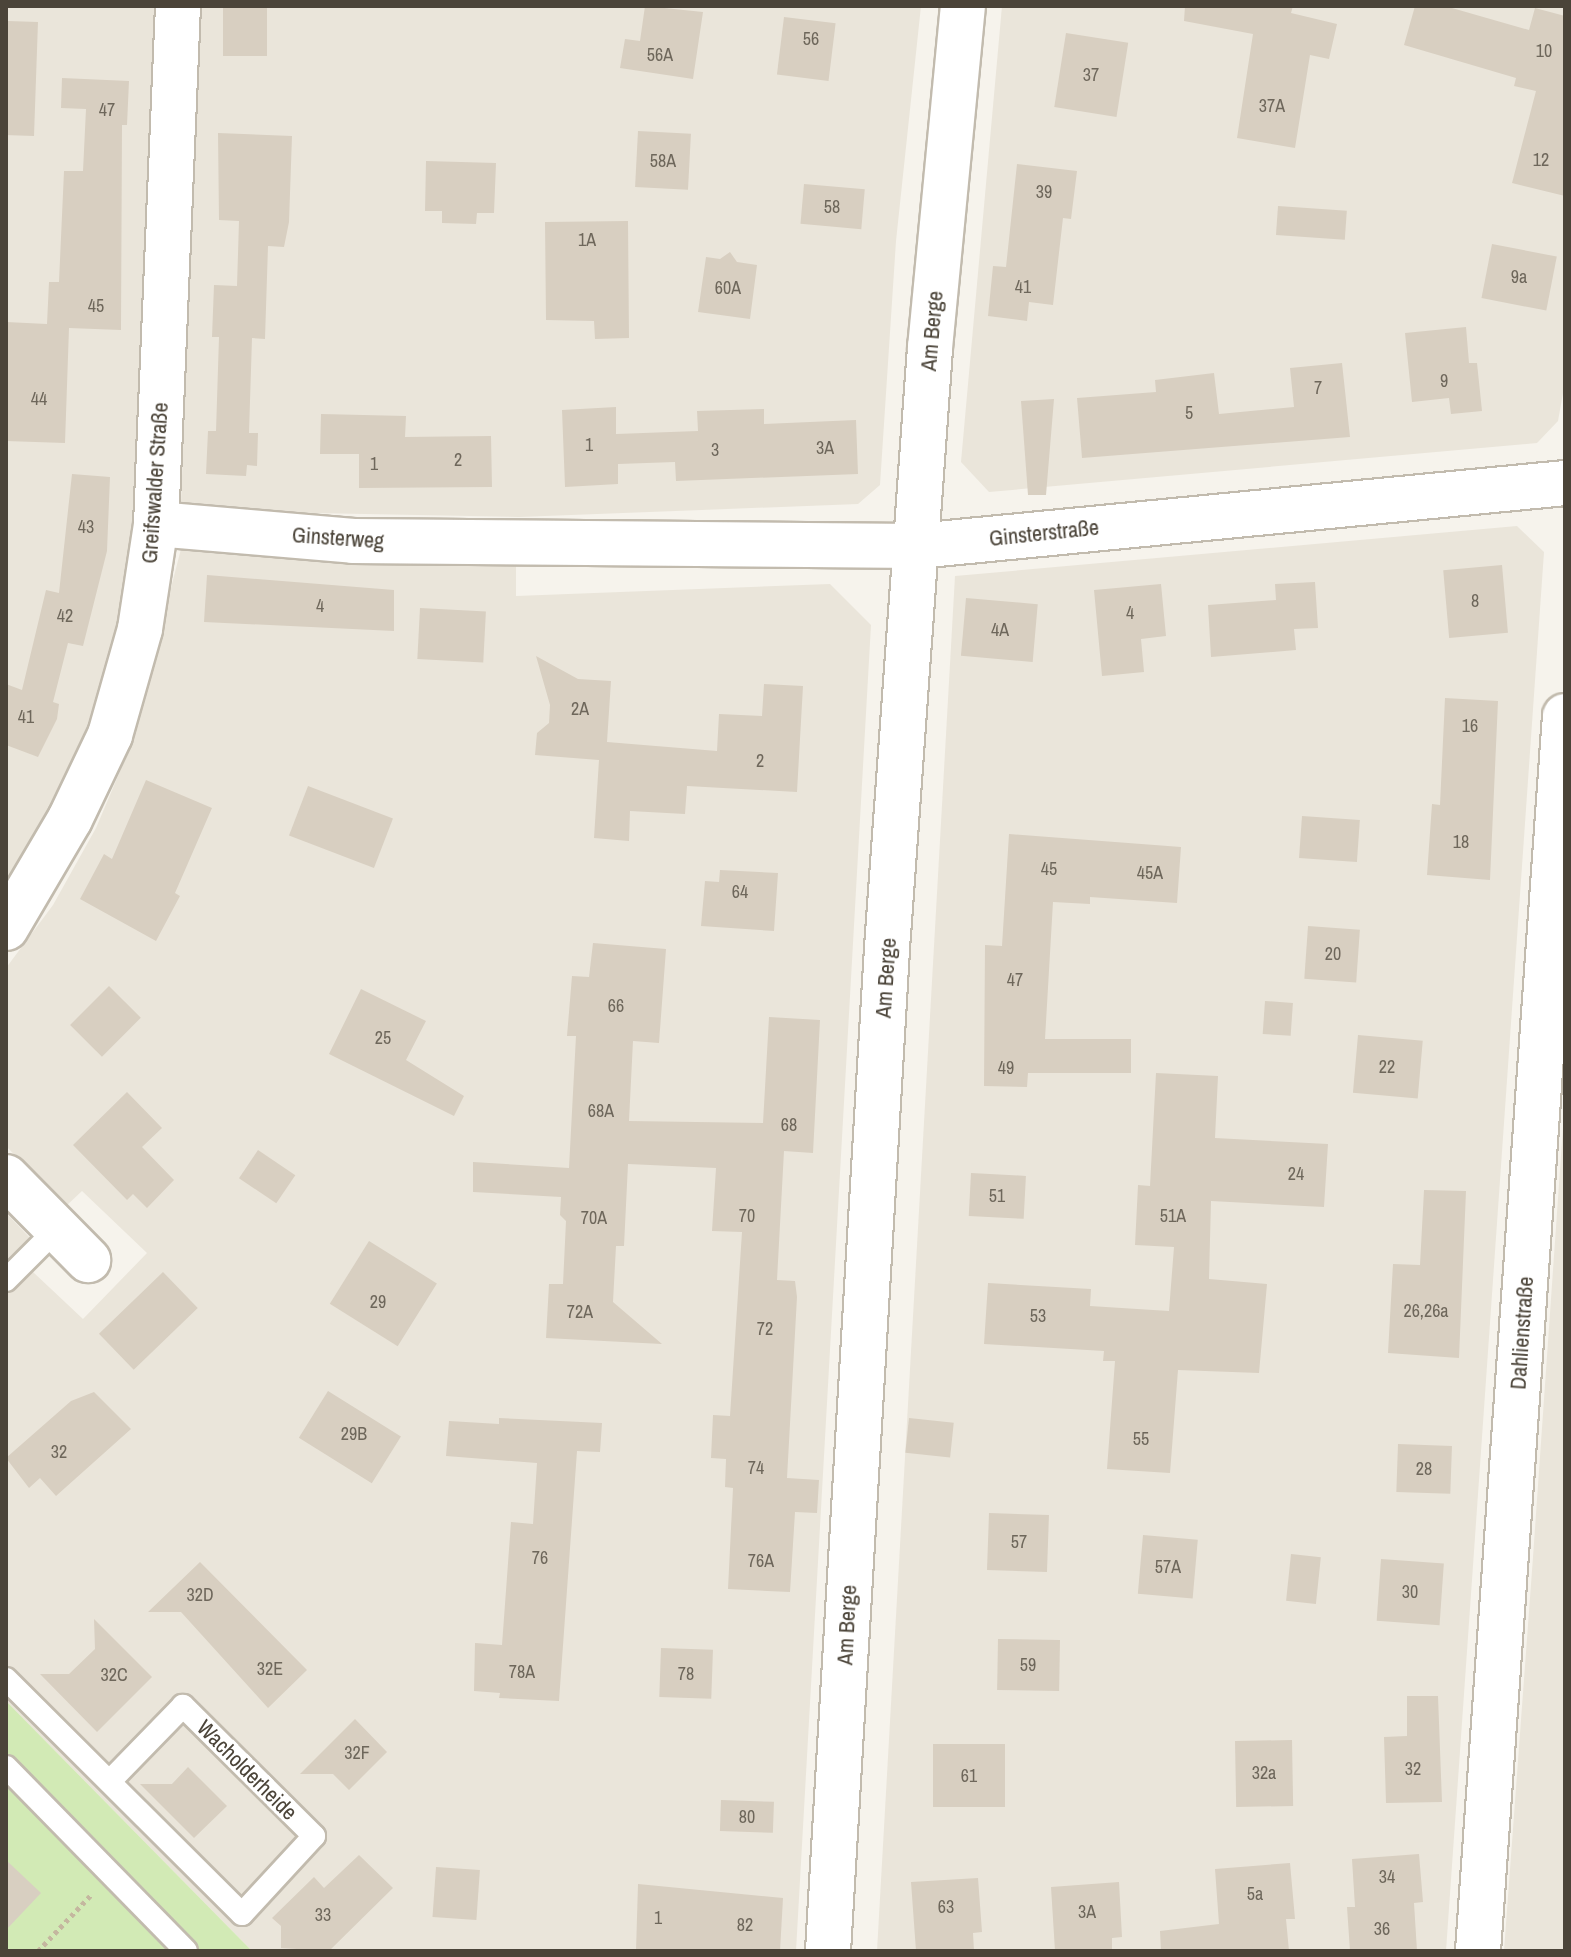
<!DOCTYPE html>
<html>
<head>
<meta charset="utf-8">
<style>
  body { margin:0 }
  #map { position:relative; width:1571px; height:1957px; overflow:hidden; background:#f6f3ec; font-family:"Archivo Narrow",sans-serif }
  div>[style] { position:absolute }
  .residential>* { inset:0; background:#eae5da }
  .green>* { inset:0; background:#d2eab5 }
  .building>* { inset:0; background:#d8cfc1; transform-origin:0 0 }
  .path>* { height:5px; margin-top:-2.5px; transform-origin:0; background:repeating-linear-gradient(90deg,#c4b79f 0 4px,transparent 0 8px) }
  .roads { filter:drop-shadow(2px 0 #c2bbae) drop-shadow(-2px 0 #c2bbae) drop-shadow(0 2px #c2bbae) drop-shadow(0 -2px #c2bbae) }
  .service>* { height:22px; margin:-11px; padding:0 11px; transform-origin:11px; border-radius:11px; background:#fff }
  .minor>* { height:44px; margin:-22px; padding:0 22px; transform-origin:22px; border-radius:22px; background:#fff }
  span { translate:-50% -50%; white-space:nowrap; text-align:center; line-height:1.15; -webkit-text-stroke:6px #fff; paint-order:stroke }
  .number-label { font-size:18px; color:#6e675b }
  .number-label span { -webkit-text-stroke-width:0 }
  .street-label { font-size:22px; color:#4b4439 }
  .frame { position:absolute; inset:0; border:8px solid #4b4439; pointer-events:none }
</style>
</head>
<body>
<div id="map">
  <div class="residential">
    <div style="clip-path:polygon(6px 6px,155px 6px,138px 462px,127px 580px,116px 636px,76px 760px,6px 892px)"></div>
    <div style="clip-path:polygon(200px 6px,921px 6px,896px 241px,880px 485px,858px 504px,519px 517px,312px 513px,181px 502px)"></div>
    <div style="clip-path:polygon(1002px 6px,1565px 6px,1565px 382px,1558px 421px,1537px 443px,989px 492px,961px 462px)"></div>
    <div style="clip-path:polygon(1517px 526px,1544px 552px,1446px 1951px,877px 1951px,955px 576px)"></div>
    <div style="clip-path:polygon(181px 549px,395px 563px,516px 560px,516px 596px,830px 584px,871px 625px,796px 1951px,252px 1951px,6px 1701px,6px 1213px,31px 1239px,16px 1256px,83px 1319px,147px 1253px,82px 1191px,65px 1207px,6px 1146px,6px 968px,53px 905px,96px 828px,129px 750px)"></div>
    <div style="clip-path:polygon(1565px 1098px,1565px 1951px,1504px 1951px,1533px 1557px)"></div>
  </div>
  <div class="green">
    <div style="clip-path:polygon(6px 1701px,252px 1951px,6px 1951px)"></div>
  </div>
  <div class="building">
    <div style="left:223px;top:6px;width:44px;height:50px"></div>
    <div style="clip-path:polygon(645px 6px,703px 12px,693px 79px,620px 68px,625px 39px,640px 41px)"></div>
    <div style="clip-path:polygon(1185px 6px,1293px 6px,1291px 13px,1337px 24px,1329px 59px,1310px 55px,1295px 148px,1237px 138px,1253px 34px,1184px 21px)"></div>
    <div style="clip-path:polygon(1415px 6px,1445px 6px,1529px 30px,1535px 8px,1565px 16px,1565px 196px,1512px 183px,1536px 91px,1514px 86px,1516px 78px,1404px 45px)"></div>
    <div style="left:784px;top:17px;width:52px;height:58px;rotate:7deg"></div>
    <div style="left:8px;top:21px;width:30px;height:114px;rotate:2deg"></div>
    <div style="left:1066px;top:33px;width:63px;height:75px;rotate:9deg"></div>
    <div style="clip-path:polygon(62px 78px,129px 81px,127px 125px,122px 125px,121px 330px,69px 328px,65px 443px,6px 441px,6px 322px,47px 324px,49px 282px,59px 282px,64px 171px,83px 171px,86px 109px,61px 108px)"></div>
    <div style="left:638px;top:131px;width:53px;height:56px;rotate:3deg"></div>
    <div style="clip-path:polygon(218px 133px,292px 136px,289px 222px,284px 247px,268px 246px,265px 339px,252px 338px,249px 433px,258px 433px,257px 466px,247px 465px,246px 476px,206px 474px,208px 431px,216px 431px,219px 337px,212px 337px,214px 285px,237px 286px,239px 221px,219px 220px)"></div>
    <div style="clip-path:polygon(426px 161px,496px 163px,494px 213px,477px 213px,476px 224px,442px 223px,442px 211px,425px 211px)"></div>
    <div style="clip-path:polygon(1017px 164px,1077px 171px,1071px 219px,1063px 218px,1053px 305px,1029px 302px,1027px 321px,988px 316px,993px 266px,1006px 267px)"></div>
    <div style="left:804px;top:184px;width:61px;height:40px;rotate:5deg"></div>
    <div style="left:1278px;top:206px;width:69px;height:29px;rotate:4deg"></div>
    <div style="clip-path:polygon(628px 221px,629px 338px,595px 339px,594px 321px,546px 320px,545px 222px)"></div>
    <div style="left:1492px;top:244px;width:66px;height:55px;rotate:11deg"></div>
    <div style="clip-path:polygon(730px 252px,737px 262px,757px 265px,750px 319px,698px 312px,706px 257px,720px 259px)"></div>
    <div style="clip-path:polygon(1466px 327px,1469px 363px,1477px 363px,1482px 411px,1451px 414px,1449px 398px,1412px 402px,1405px 333px)"></div>
    <div style="clip-path:polygon(1342px 363px,1350px 437px,1082px 458px,1077px 398px,1156px 392px,1155px 380px,1214px 373px,1219px 414px,1294px 407px,1290px 368px)"></div>
    <div style="clip-path:polygon(1054px 399px,1046px 495px,1028px 495px,1021px 401px)"></div>
    <div style="clip-path:polygon(616px 407px,616px 434px,698px 431px,697px 411px,764px 409px,764px 424px,856px 420px,858px 474px,676px 481px,675px 462px,618px 464px,618px 484px,565px 487px,562px 410px)"></div>
    <div style="clip-path:polygon(321px 414px,406px 416px,405px 437px,491px 436px,492px 487px,359px 488px,359px 454px,320px 454px)"></div>
    <div style="clip-path:polygon(72px 474px,110px 477px,107px 551px,83px 646px,68px 643px,53px 702px,59px 704px,57px 719px,38px 757px,6px 745px,6px 684px,22px 690px,46px 590px,59px 593px)"></div>
    <div style="left:1502px;top:565px;width:68px;height:59px;rotate:85deg"></div>
    <div style="clip-path:polygon(207px 575px,394px 590px,394px 631px,204px 622px)"></div>
    <div style="clip-path:polygon(1315px 582px,1318px 628px,1294px 629px,1296px 650px,1211px 657px,1208px 605px,1276px 600px,1275px 584px)"></div>
    <div style="clip-path:polygon(1161px 584px,1166px 636px,1141px 639px,1144px 672px,1102px 676px,1094px 590px)"></div>
    <div style="left:966px;top:598px;width:72px;height:58px;rotate:5deg"></div>
    <div style="left:420px;top:608px;width:66px;height:51px;rotate:3deg"></div>
    <div style="clip-path:polygon(536px 656px,578px 679px,611px 681px,607px 742px,717px 751px,719px 714px,762px 716px,764px 684px,803px 686px,797px 792px,687px 786px,685px 814px,630px 811px,629px 841px,594px 838px,599px 760px,535px 755px,537px 733px,549px 723px,550px 705px)"></div>
    <div style="clip-path:polygon(1445px 698px,1498px 701px,1490px 880px,1427px 875px,1432px 804px,1440px 805px)"></div>
    <div style="clip-path:polygon(146px 780px,212px 808px,175px 893px,180px 896px,156px 941px,80px 899px,104px 854px,112px 859px)"></div>
    <div style="left:308px;top:786px;width:91px;height:53px;rotate:21deg"></div>
    <div style="left:1302px;top:816px;width:58px;height:42px;rotate:4deg"></div>
    <div style="clip-path:polygon(1009px 834px,1181px 847px,1177px 903px,1090px 897px,1090px 904px,1053px 902px,1045px 1039px,1131px 1039px,1131px 1073px,1028px 1073px,1027px 1087px,984px 1086px,985px 945px,1002px 946px)"></div>
    <div style="clip-path:polygon(720px 870px,778px 873px,774px 931px,701px 926px,705px 881px,719px 882px)"></div>
    <div style="left:1308px;top:926px;width:52px;height:53px;rotate:4deg"></div>
    <div style="clip-path:polygon(593px 943px,666px 949px,659px 1043px,633px 1041px,629px 1121px,763px 1123px,769px 1017px,820px 1020px,813px 1153px,784px 1151px,777px 1280px,795px 1281px,797px 1297px,787px 1478px,819px 1480px,817px 1513px,795px 1512px,790px 1592px,728px 1589px,733px 1488px,725px 1487px,726px 1459px,711px 1458px,713px 1415px,730px 1416px,742px 1232px,712px 1231px,716px 1168px,628px 1164px,624px 1246px,616px 1246px,613px 1302px,662px 1344px,546px 1338px,549px 1284px,563px 1284px,566px 1221px,560px 1215px,561px 1197px,473px 1192px,473px 1162px,569px 1168px,576px 1036px,567px 1036px,572px 976px,589px 977px)"></div>
    <div style="left:109px;top:986px;width:45px;height:55px;rotate:45deg"></div>
    <div style="clip-path:polygon(361px 989px,426px 1021px,406px 1060px,464px 1096px,454px 1116px,329px 1054px)"></div>
    <div style="left:1265px;top:1001px;width:28px;height:33px;rotate:4deg"></div>
    <div style="left:1358px;top:1035px;width:65px;height:58px;rotate:5deg"></div>
    <div style="clip-path:polygon(1156px 1073px,1218px 1076px,1215px 1138px,1328px 1144px,1324px 1207px,1211px 1201px,1209px 1279px,1267px 1284px,1259px 1373px,1178px 1370px,1170px 1473px,1107px 1469px,1115px 1361px,1103px 1361px,1104px 1351px,984px 1344px,988px 1283px,1091px 1289px,1090px 1306px,1169px 1311px,1174px 1247px,1135px 1245px,1138px 1185px,1150px 1186px)"></div>
    <div style="clip-path:polygon(127px 1092px,162px 1128px,142px 1147px,174px 1180px,147px 1208px,133px 1194px,127px 1200px,73px 1145px)"></div>
    <div style="left:258px;top:1150px;width:45px;height:34px;rotate:34deg"></div>
    <div style="left:971px;top:1173px;width:55px;height:43px;rotate:3deg"></div>
    <div style="clip-path:polygon(1424px 1190px,1466px 1191px,1459px 1358px,1388px 1353px,1393px 1264px,1420px 1265px)"></div>
    <div style="left:369px;top:1241px;width:80px;height:74px;rotate:32deg"></div>
    <div style="left:163px;top:1272px;width:50px;height:89px;rotate:46deg"></div>
    <div style="left:328px;top:1391px;width:86px;height:55px;rotate:32deg"></div>
    <div style="clip-path:polygon(94px 1392px,131px 1429px,56px 1496px,40px 1478px,29px 1488px,6px 1458px,71px 1401px)"></div>
    <div style="clip-path:polygon(499px 1418px,602px 1423px,600px 1452px,577px 1451px,559px 1701px,499px 1698px,500px 1693px,474px 1691px,475px 1643px,502px 1645px,511px 1522px,533px 1524px,537px 1463px,446px 1456px,449px 1421px,499px 1424px)"></div>
    <div style="left:909px;top:1418px;width:45px;height:35px;rotate:6deg"></div>
    <div style="left:1398px;top:1444px;width:54px;height:48px;rotate:2deg"></div>
    <div style="left:989px;top:1513px;width:60px;height:57px;rotate:2deg"></div>
    <div style="left:1143px;top:1535px;width:55px;height:59px;rotate:5deg"></div>
    <div style="left:1291px;top:1554px;width:30px;height:47px;rotate:6deg"></div>
    <div style="left:1381px;top:1559px;width:63px;height:62px;rotate:4deg"></div>
    <div style="clip-path:polygon(200px 1562px,307px 1670px,268px 1708px,181px 1612px,148px 1612px)"></div>
    <div style="clip-path:polygon(94px 1619px,152px 1677px,97px 1732px,40px 1674px,69px 1674px,95px 1649px)"></div>
    <div style="left:998px;top:1639px;width:62px;height:51px;rotate:1deg"></div>
    <div style="left:661px;top:1648px;width:52px;height:49px;rotate:2deg"></div>
    <div style="clip-path:polygon(1407px 1696px,1438px 1696px,1442px 1802px,1386px 1803px,1384px 1737px,1407px 1736px)"></div>
    <div style="clip-path:polygon(355px 1719px,387px 1752px,349px 1790px,333px 1774px,300px 1774px)"></div>
    <div style="left:1292px;top:1740px;width:66px;height:57px;rotate:89deg"></div>
    <div style="left:1005px;top:1744px;width:63px;height:72px;rotate:90deg"></div>
    <div style="clip-path:polygon(188px 1767px,227px 1806px,194px 1838px,140px 1784px,172px 1784px)"></div>
    <div style="left:721px;top:1800px;width:53px;height:31px;rotate:2deg"></div>
    <div style="clip-path:polygon(1419px 1854px,1423px 1902px,1414px 1903px,1417px 1951px,1350px 1951px,1347px 1907px,1355px 1907px,1352px 1859px)"></div>
    <div style="clip-path:polygon(359px 1855px,393px 1888px,329px 1951px,281px 1948px,281px 1926px,272px 1918px,314px 1877px,324px 1888px)"></div>
    <div style="clip-path:polygon(6px 1860px,41px 1893px,6px 1930px)"></div>
    <div style="clip-path:polygon(1290px 1863px,1295px 1919px,1286px 1919px,1289px 1951px,1161px 1951px,1160px 1931px,1219px 1924px,1215px 1869px)"></div>
    <div style="left:436px;top:1867px;width:44px;height:50px;rotate:4deg"></div>
    <div style="clip-path:polygon(978px 1878px,982px 1932px,973px 1933px,974px 1951px,916px 1951px,911px 1882px)"></div>
    <div style="clip-path:polygon(1119px 1882px,1122px 1937px,1112px 1938px,1112px 1951px,1055px 1951px,1051px 1887px)"></div>
    <div style="clip-path:polygon(638px 1884px,783px 1898px,780px 1951px,636px 1951px)"></div>
  </div>
  <div class="path">
    <div style="left:38px;top:1951px;width:77px;rotate:-46.6deg"></div>
  </div>
  <div class="roads">
    <div class="service">
      <div style="left:6px;top:1280px;width:72px;rotate:-45deg"></div>
      <div style="left:6px;top:1679px;width:333px;rotate:44.9deg"></div>
      <div style="left:242px;top:1914px;width:106px;rotate:-47.3deg"></div>
      <div style="left:314px;top:1836px;width:185px;rotate:-135.2deg"></div>
      <div style="left:183px;top:1706px;width:105px;rotate:134.2deg"></div>
      <div style="left:6px;top:1767px;width:257px;rotate:45.6deg"></div>
    </div>
    <div class="minor">
      <div style="left:156px;top:524px;width:198px;rotate:4.9deg"></div>
      <div style="left:353px;top:541px;width:564px;rotate:0.51deg"></div>
      <div style="left:917px;top:546px;width:651px;rotate:-5.55deg"></div>
      <div style="left:6px;top:928px;width:126px;rotate:-59.6deg"></div>
      <div style="left:70px;top:819px;width:93px;rotate:-64.5deg"></div>
      <div style="left:110px;top:735px;width:110px;rotate:-74.2deg"></div>
      <div style="left:140px;top:629px;width:106px;rotate:-81.3deg"></div>
      <div style="left:156px;top:524px;width:518px;rotate:-87.57deg"></div>
      <div style="left:6px;top:1177px;width:117px;rotate:45.3deg"></div>
      <div style="left:828px;top:1951px;width:1005px;rotate:-86.63deg"></div>
      <div style="left:887px;top:948px;width:602px;rotate:-85.9deg"></div>
      <div style="left:930px;top:348px;width:344px;rotate:-84.5deg"></div>
      <div style="left:1478px;top:1951px;width:1238px;rotate:-85.97deg"></div>
    </div>
  </div>
  <div class="number-label">
    <span style="left:811px;top:39px">56</span>
    <span style="left:1544px;top:51px">10</span>
    <span style="left:660px;top:55px">56A</span>
    <span style="left:1091px;top:75px">37</span>
    <span style="left:1272px;top:106px">37A</span>
    <span style="left:107px;top:110px">47</span>
    <span style="left:1541px;top:160px">12</span>
    <span style="left:663px;top:161px">58A</span>
    <span style="left:1044px;top:192px">39</span>
    <span style="left:832px;top:207px">58</span>
    <span style="left:587px;top:240px">1A</span>
    <span style="left:1519px;top:277px">9a</span>
    <span style="left:1023px;top:287px">41</span>
    <span style="left:728px;top:288px">60A</span>
    <span style="left:96px;top:306px">45</span>
    <span style="left:1444px;top:381px">9</span>
    <span style="left:1318px;top:388px">7</span>
    <span style="left:39px;top:399px">44</span>
    <span style="left:1189px;top:413px">5</span>
    <span style="left:589px;top:445px">1</span>
    <span style="left:825px;top:448px">3A</span>
    <span style="left:715px;top:450px">3</span>
    <span style="left:458px;top:460px">2</span>
    <span style="left:374px;top:464px">1</span>
    <span style="left:86px;top:527px">43</span>
    <span style="left:1475px;top:601px">8</span>
    <span style="left:320px;top:606px">4</span>
    <span style="left:1130px;top:613px">4</span>
    <span style="left:65px;top:616px">42</span>
    <span style="left:1000px;top:630px">4A</span>
    <span style="left:580px;top:709px">2A</span>
    <span style="left:26px;top:717px">41</span>
    <span style="left:1470px;top:726px">16</span>
    <span style="left:760px;top:761px">2</span>
    <span style="left:1461px;top:842px">18</span>
    <span style="left:1049px;top:869px">45</span>
    <span style="left:1150px;top:873px">45A</span>
    <span style="left:740px;top:892px">64</span>
    <span style="left:1333px;top:954px">20</span>
    <span style="left:1015px;top:980px">47</span>
    <span style="left:616px;top:1006px">66</span>
    <span style="left:383px;top:1038px">25</span>
    <span style="left:1387px;top:1067px">22</span>
    <span style="left:1006px;top:1068px">49</span>
    <span style="left:601px;top:1111px">68A</span>
    <span style="left:789px;top:1125px">68</span>
    <span style="left:1296px;top:1174px">24</span>
    <span style="left:997px;top:1196px">51</span>
    <span style="left:747px;top:1216px">70</span>
    <span style="left:1173px;top:1216px">51A</span>
    <span style="left:594px;top:1218px">70A</span>
    <span style="left:378px;top:1302px">29</span>
    <span style="left:1426px;top:1311px">26,26a</span>
    <span style="left:580px;top:1312px">72A</span>
    <span style="left:1038px;top:1316px">53</span>
    <span style="left:765px;top:1329px">72</span>
    <span style="left:354px;top:1434px">29B</span>
    <span style="left:1141px;top:1439px">55</span>
    <span style="left:59px;top:1452px">32</span>
    <span style="left:756px;top:1468px">74</span>
    <span style="left:1424px;top:1469px">28</span>
    <span style="left:1019px;top:1542px">57</span>
    <span style="left:540px;top:1558px">76</span>
    <span style="left:761px;top:1561px">76A</span>
    <span style="left:1168px;top:1567px">57A</span>
    <span style="left:1410px;top:1592px">30</span>
    <span style="left:200px;top:1595px">32D</span>
    <span style="left:1028px;top:1665px">59</span>
    <span style="left:270px;top:1669px">32E</span>
    <span style="left:522px;top:1672px">78A</span>
    <span style="left:686px;top:1674px">78</span>
    <span style="left:114px;top:1675px">32C</span>
    <span style="left:357px;top:1753px">32F</span>
    <span style="left:1413px;top:1769px">32</span>
    <span style="left:1264px;top:1773px">32a</span>
    <span style="left:969px;top:1776px">61</span>
    <span style="left:747px;top:1817px">80</span>
    <span style="left:1387px;top:1877px">34</span>
    <span style="left:1255px;top:1894px">5a</span>
    <span style="left:946px;top:1907px">63</span>
    <span style="left:1087px;top:1912px">3A</span>
    <span style="left:323px;top:1915px">33</span>
    <span style="left:658px;top:1918px">1</span>
    <span style="left:745px;top:1925px">82</span>
    <span style="left:1382px;top:1929px">36</span>
  </div>
  <div class="street-label">
    <span style="left:932px;top:331px;rotate:-85deg">Am Berge</span>
    <span style="left:155px;top:483px;rotate:-86deg">Greifswalder Straße</span>
    <span style="left:1044px;top:533px;rotate:-6deg">Ginsterstraße</span>
    <span style="left:338px;top:538px;rotate:4deg">Ginsterweg</span>
    <span style="left:886px;top:978px;rotate:-86deg">Am Berge</span>
    <span style="left:1522px;top:1333px;rotate:-86deg">Dahlienstraße</span>
    <span style="left:847px;top:1625px;rotate:-87deg">Am Berge</span>
    <span style="left:247px;top:1770px;rotate:45deg">Wacholderheide</span>
  </div>
  <div class="frame"></div>
</div>
</body>
</html>
